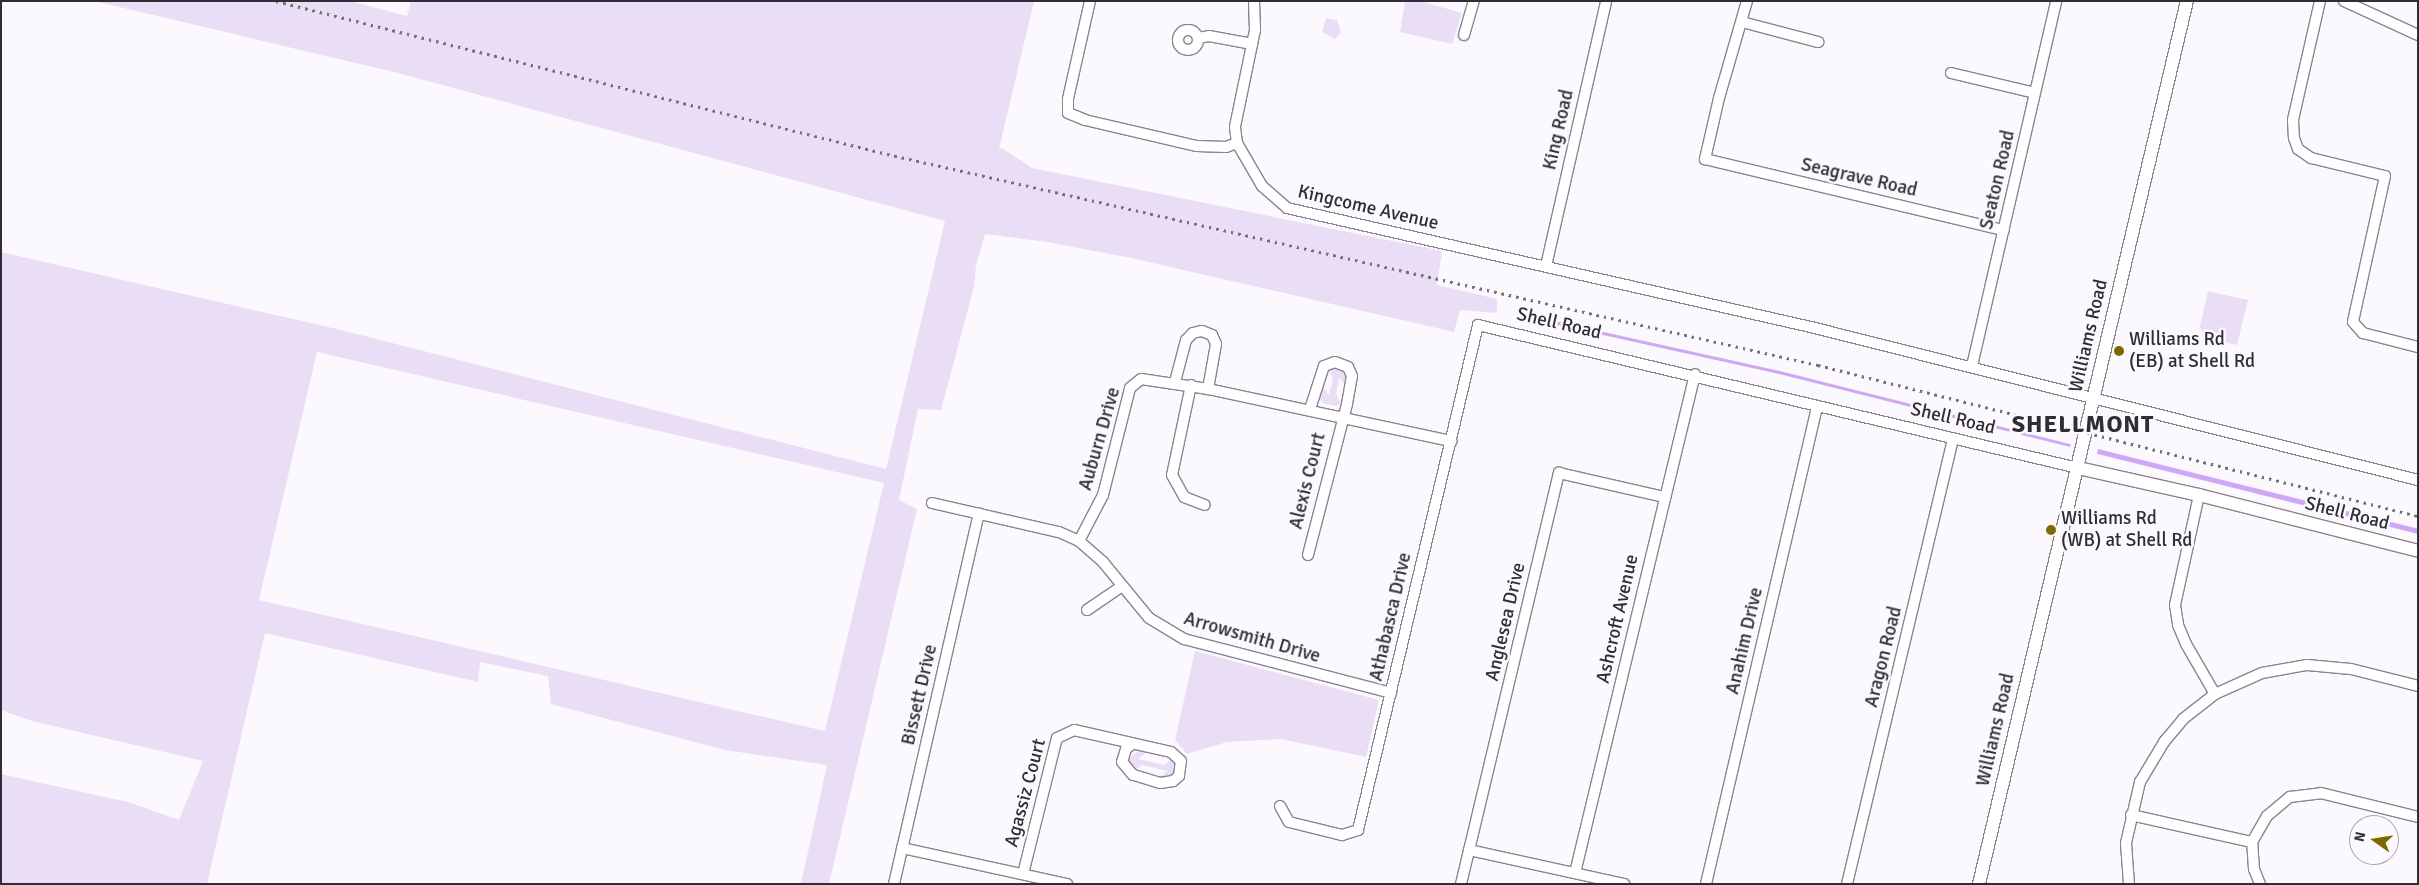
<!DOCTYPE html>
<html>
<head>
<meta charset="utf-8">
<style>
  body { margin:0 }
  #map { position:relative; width:2419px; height:885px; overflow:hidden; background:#fbf9fd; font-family:Signika,sans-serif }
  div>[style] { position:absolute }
  .green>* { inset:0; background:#eaddf6 }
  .water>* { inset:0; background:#d0a7f4; transform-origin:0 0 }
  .stream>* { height:3px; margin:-1.5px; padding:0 1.5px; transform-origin:1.5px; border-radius:1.5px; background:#d0a7f4 }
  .roads { filter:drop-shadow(1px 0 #8b8392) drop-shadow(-1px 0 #8b8392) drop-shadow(0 1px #8b8392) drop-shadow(0 -1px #8b8392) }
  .minor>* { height:10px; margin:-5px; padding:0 5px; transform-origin:5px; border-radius:5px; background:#fff }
  .minor>.ring { margin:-5px; padding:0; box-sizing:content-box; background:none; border:10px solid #fff; border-radius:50% }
  .tertiary>* { height:12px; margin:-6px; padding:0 6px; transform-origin:6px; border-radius:6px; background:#fff }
  .rail>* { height:3px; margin-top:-1.5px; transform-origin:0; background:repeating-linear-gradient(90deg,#747278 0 2.5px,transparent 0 7.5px) }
  .dots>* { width:14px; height:14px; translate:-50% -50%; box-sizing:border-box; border:2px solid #fbf9fd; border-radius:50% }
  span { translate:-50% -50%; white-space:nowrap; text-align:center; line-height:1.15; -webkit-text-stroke:5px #fbf9fd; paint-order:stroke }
  .street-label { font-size:19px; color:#302d34 }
  .poi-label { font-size:19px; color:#302d34 }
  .left { translate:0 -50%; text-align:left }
  .district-label { font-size:24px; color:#302d34; font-weight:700; letter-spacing:1px }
  .frame { position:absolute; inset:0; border:2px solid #302d34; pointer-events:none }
  .north { position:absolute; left:2349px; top:815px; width:50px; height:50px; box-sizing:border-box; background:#fbf9fd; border:1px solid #aaa7ad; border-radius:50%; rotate:283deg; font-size:14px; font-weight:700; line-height:20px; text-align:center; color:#302d34 }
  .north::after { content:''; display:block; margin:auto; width:18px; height:22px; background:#7c6a01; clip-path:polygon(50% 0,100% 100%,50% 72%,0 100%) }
</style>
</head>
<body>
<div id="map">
  <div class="green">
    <div style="clip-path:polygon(evenodd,94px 1px,350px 1px,407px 16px,411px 1px,1034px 1px,999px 149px,1002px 148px,1032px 168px,1442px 251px,1437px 285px,1497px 299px,1497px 313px,1460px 310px,1454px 332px,1131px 258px,1047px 242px,985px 234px,976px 265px,974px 287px,941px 410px,918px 409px,899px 500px,917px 509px,829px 884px,801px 884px,827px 765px,725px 750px,551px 704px,548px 676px,480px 662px,478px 682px,265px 633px,207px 884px,2px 884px,1px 774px,128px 802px,179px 820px,203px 761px,32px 721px,1px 710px,1px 252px,341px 330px,886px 469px,945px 221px,398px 73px,94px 1px,317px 352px,884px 483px,825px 731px,259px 600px,317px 352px)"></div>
    <div style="clip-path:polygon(1405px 1px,1420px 1px,1462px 13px,1452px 44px,1400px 32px)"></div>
    <div style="clip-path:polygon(1326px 18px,1337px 20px,1341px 33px,1335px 39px,1322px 32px)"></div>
    <div style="clip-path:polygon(2208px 291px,2248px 300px,2237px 345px,2204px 338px,2200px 326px)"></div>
    <div style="clip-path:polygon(1337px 368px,1344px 372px,1347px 380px,1346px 386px,1339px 378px,1336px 394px,1341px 403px,1336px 406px,1323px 403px,1319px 398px,1323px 387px,1329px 395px,1333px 379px,1329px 370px)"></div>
    <div style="clip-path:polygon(1195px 651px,1379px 700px,1366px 757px,1281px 739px,1227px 742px,1187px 754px,1175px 740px)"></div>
    <div style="clip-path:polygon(1140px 750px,1147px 752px,1138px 759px,1165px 765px,1172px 758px,1177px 768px,1173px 776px,1159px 778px,1167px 771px,1142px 765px,1133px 771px,1128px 764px,1129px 758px)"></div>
  </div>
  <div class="water">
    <div style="left:2098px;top:449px;width:330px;height:5px;rotate:14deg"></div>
  </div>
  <div class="stream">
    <div style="left:1526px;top:316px;width:259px;rotate:12.5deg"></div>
    <div style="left:1779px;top:372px;width:299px;rotate:14.1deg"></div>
  </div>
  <div class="roads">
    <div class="minor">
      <div style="left:1090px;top:1px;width:100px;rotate:102.7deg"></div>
      <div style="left:1068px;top:99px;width:14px;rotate:90deg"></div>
      <div style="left:1068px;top:113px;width:18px;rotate:22deg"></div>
      <div style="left:1085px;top:120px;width:115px;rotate:13.1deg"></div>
      <div style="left:1197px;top:146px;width:29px;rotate:2deg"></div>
      <div style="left:1226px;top:147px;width:12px;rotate:-20deg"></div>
      <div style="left:1254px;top:1px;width:29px;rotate:88deg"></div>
      <div style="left:1255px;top:30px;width:99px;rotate:101.7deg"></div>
      <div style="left:1235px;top:127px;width:16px;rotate:83deg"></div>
      <div style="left:1237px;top:143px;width:50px;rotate:59.8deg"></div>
      <div style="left:1262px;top:186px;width:33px;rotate:41deg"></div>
      <div style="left:1287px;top:208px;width:541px;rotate:12.8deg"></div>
      <div style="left:1815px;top:328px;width:622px;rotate:14.15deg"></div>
      <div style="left:1747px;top:1px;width:101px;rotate:106.1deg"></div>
      <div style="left:1719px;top:98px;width:63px;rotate:102.9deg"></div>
      <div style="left:1705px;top:159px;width:307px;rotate:13.4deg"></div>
      <div style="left:2320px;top:1px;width:122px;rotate:102.8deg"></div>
      <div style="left:2293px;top:120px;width:18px;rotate:87deg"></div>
      <div style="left:2294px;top:138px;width:12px;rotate:70deg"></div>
      <div style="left:2298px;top:149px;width:16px;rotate:35deg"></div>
      <div style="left:2311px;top:158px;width:76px;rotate:13.7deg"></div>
      <div style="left:2385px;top:176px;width:149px;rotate:102.4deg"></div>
      <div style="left:2353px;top:322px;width:15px;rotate:48deg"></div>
      <div style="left:2363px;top:333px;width:57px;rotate:14.3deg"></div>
      <div style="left:2344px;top:1px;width:81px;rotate:24.7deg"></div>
      <div style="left:1742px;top:22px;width:79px;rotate:14.7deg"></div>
      <div class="ring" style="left:1178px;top:30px;width:10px;height:10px"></div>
      <div style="left:1464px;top:35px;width:35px;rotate:-74deg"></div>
      <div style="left:1198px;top:38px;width:11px;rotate:-10deg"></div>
      <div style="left:1209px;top:36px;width:44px;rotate:10.5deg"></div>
      <div style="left:1951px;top:73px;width:86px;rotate:13.4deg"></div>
      <div style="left:1546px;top:266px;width:272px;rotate:-77.2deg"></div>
      <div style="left:1972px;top:366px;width:375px;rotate:-77deg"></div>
      <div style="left:1175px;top:382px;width:43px;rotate:-75.3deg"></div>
      <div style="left:1186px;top:340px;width:10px;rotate:-45deg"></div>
      <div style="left:1193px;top:333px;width:9px;rotate:-13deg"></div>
      <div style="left:1202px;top:331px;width:11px;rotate:22deg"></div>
      <div style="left:1212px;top:335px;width:10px;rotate:66deg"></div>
      <div style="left:1216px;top:344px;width:46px;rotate:100.1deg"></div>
      <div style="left:1191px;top:385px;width:92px;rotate:101.9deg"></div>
      <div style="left:1172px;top:475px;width:25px;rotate:61deg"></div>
      <div style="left:1184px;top:497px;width:22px;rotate:21deg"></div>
      <div style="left:2199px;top:495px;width:113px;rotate:102.3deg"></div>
      <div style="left:2175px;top:605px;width:20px;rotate:81deg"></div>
      <div style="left:2178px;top:625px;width:21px;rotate:67deg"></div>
      <div style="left:2186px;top:644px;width:58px;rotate:59.9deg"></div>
      <div style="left:932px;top:503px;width:130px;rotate:12.9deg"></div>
      <div style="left:1059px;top:532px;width:22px;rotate:24deg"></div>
      <div style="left:1079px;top:541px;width:32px;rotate:41deg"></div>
      <div style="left:1103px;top:562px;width:72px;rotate:50.6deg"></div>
      <div style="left:1149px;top:618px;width:41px;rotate:31deg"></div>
      <div style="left:1184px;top:639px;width:214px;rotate:14.6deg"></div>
      <div style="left:1079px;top:541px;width:52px;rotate:-62.4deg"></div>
      <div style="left:1103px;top:495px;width:110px;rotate:-75.8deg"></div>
      <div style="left:1130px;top:388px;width:14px;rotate:-39deg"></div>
      <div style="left:1141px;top:379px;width:68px;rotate:8.5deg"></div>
      <div style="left:1208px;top:389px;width:249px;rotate:12.1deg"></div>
      <div style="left:1308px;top:555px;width:156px;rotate:-75.5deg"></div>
      <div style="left:1347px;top:404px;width:28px;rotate:-80deg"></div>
      <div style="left:1352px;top:376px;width:10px;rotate:-114deg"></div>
      <div style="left:1348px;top:367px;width:14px;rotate:-159deg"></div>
      <div style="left:1335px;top:362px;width:12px;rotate:160deg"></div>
      <div style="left:1324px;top:366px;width:45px;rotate:108deg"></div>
      <div style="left:1087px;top:610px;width:42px;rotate:-34.4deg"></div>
      <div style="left:1280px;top:806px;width:18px;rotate:61deg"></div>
      <div style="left:1289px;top:822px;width:55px;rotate:13.8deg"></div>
      <div style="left:1342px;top:835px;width:17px;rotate:-17deg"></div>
      <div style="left:1358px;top:830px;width:519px;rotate:-76.63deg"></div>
      <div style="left:1478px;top:325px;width:617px;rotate:13.41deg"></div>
      <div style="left:2131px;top:815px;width:124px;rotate:12.6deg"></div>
      <div style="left:902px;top:848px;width:169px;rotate:12.3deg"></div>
      <div style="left:1469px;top:850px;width:159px;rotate:12.4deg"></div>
      <div style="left:1575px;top:873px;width:513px;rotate:-76.48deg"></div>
      <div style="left:1023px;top:874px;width:140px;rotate:-76deg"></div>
      <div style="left:1057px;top:738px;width:19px;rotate:-25deg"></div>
      <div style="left:1074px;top:730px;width:99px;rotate:12.8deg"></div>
      <div style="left:1171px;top:752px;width:13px;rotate:42deg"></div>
      <div style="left:1181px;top:761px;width:15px;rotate:98deg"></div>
      <div style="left:1179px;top:776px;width:8px;rotate:140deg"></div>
      <div style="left:1173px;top:781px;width:13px;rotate:171deg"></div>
      <div style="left:1160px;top:783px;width:28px;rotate:-163deg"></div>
      <div style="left:1133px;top:775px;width:17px;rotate:-130deg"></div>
      <div style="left:1122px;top:762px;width:14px;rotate:-73deg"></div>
      <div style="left:1126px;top:749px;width:8px;rotate:-40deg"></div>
      <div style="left:894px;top:884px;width:380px;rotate:-77.1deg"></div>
      <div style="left:1461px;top:884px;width:423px;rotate:-76.6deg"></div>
      <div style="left:1559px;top:473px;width:109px;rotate:12.8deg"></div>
      <div style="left:1706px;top:884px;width:491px;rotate:-76.9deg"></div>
      <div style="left:1847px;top:884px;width:457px;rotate:-76.6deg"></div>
      <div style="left:2129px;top:884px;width:41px;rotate:-94.2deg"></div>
      <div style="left:2126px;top:843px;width:63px;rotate:-77.1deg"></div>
      <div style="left:2140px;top:782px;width:47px;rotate:-59deg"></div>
      <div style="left:2164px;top:742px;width:30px;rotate:-50deg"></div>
      <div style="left:2183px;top:719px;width:41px;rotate:-38deg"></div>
      <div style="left:2215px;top:694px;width:51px;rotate:-24.1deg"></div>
      <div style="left:2262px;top:673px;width:46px;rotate:-10.1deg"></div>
      <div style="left:2307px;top:665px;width:44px;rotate:5.2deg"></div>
      <div style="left:2351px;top:669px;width:69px;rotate:14.2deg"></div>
      <div style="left:2260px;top:884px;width:16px;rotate:-112deg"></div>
      <div style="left:2254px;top:869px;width:27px;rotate:-94deg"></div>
      <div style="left:2252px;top:842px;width:30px;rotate:-60deg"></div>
      <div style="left:2267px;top:816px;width:30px;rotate:-40deg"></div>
      <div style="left:2290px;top:797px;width:31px;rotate:-7deg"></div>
      <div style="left:2321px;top:793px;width:100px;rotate:13.9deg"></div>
    </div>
    <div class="tertiary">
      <div style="left:2078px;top:468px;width:124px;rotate:12.6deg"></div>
      <div style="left:2199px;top:495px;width:226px;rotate:14.3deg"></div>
      <div style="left:1979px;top:884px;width:907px;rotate:-76.75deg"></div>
    </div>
  </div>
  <div class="rail">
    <div style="left:276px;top:1px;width:630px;rotate:14.06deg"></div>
    <div style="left:887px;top:154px;width:955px;rotate:12.77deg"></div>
    <div style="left:1818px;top:365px;width:619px;rotate:14.13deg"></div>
  </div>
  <div class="dots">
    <div style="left:2119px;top:351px;background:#7c6a01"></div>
    <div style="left:2051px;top:530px;background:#7c6a01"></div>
  </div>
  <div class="street-label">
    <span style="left:1559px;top:130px;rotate:-77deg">King Road</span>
    <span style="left:1859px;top:178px;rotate:13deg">Seagrave Road</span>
    <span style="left:1998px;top:180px;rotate:-77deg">Seaton Road</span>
    <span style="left:1368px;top:208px;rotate:13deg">Kingcome Avenue</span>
    <span style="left:1559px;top:324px;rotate:13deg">Shell Road</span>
    <span style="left:2089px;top:336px;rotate:-77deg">Williams Road</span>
    <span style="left:1953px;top:419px;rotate:13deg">Shell Road</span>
    <span style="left:1100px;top:439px;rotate:-74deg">Auburn Drive</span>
    <span style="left:1308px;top:481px;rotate:-76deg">Alexis Court</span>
    <span style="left:2347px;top:514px;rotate:14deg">Shell Road</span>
    <span style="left:1391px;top:617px;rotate:-77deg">Athabasca Drive</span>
    <span style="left:1618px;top:619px;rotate:-77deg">Ashcroft Avenue</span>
    <span style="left:1506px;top:622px;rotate:-77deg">Anglesea Drive</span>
    <span style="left:1252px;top:638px;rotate:16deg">Arrowsmith Drive</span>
    <span style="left:1745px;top:641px;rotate:-77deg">Anahim Drive</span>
    <span style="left:1884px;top:657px;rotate:-76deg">Aragon Road</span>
    <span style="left:920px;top:695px;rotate:-77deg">Bissett Drive</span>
    <span style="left:1996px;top:730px;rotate:-77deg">Williams Road</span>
    <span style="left:1026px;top:793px;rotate:-75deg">Agassiz Court</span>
  </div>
  <div class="poi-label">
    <span class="left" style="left:2129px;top:351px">Williams Rd<br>(EB) at Shell Rd</span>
    <span class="left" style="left:2061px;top:530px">Williams Rd<br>(WB) at Shell Rd</span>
  </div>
  <div class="district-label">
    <span style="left:2083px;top:425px">SHELLMONT</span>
  </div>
  <div class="frame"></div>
  <div class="north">N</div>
</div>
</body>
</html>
